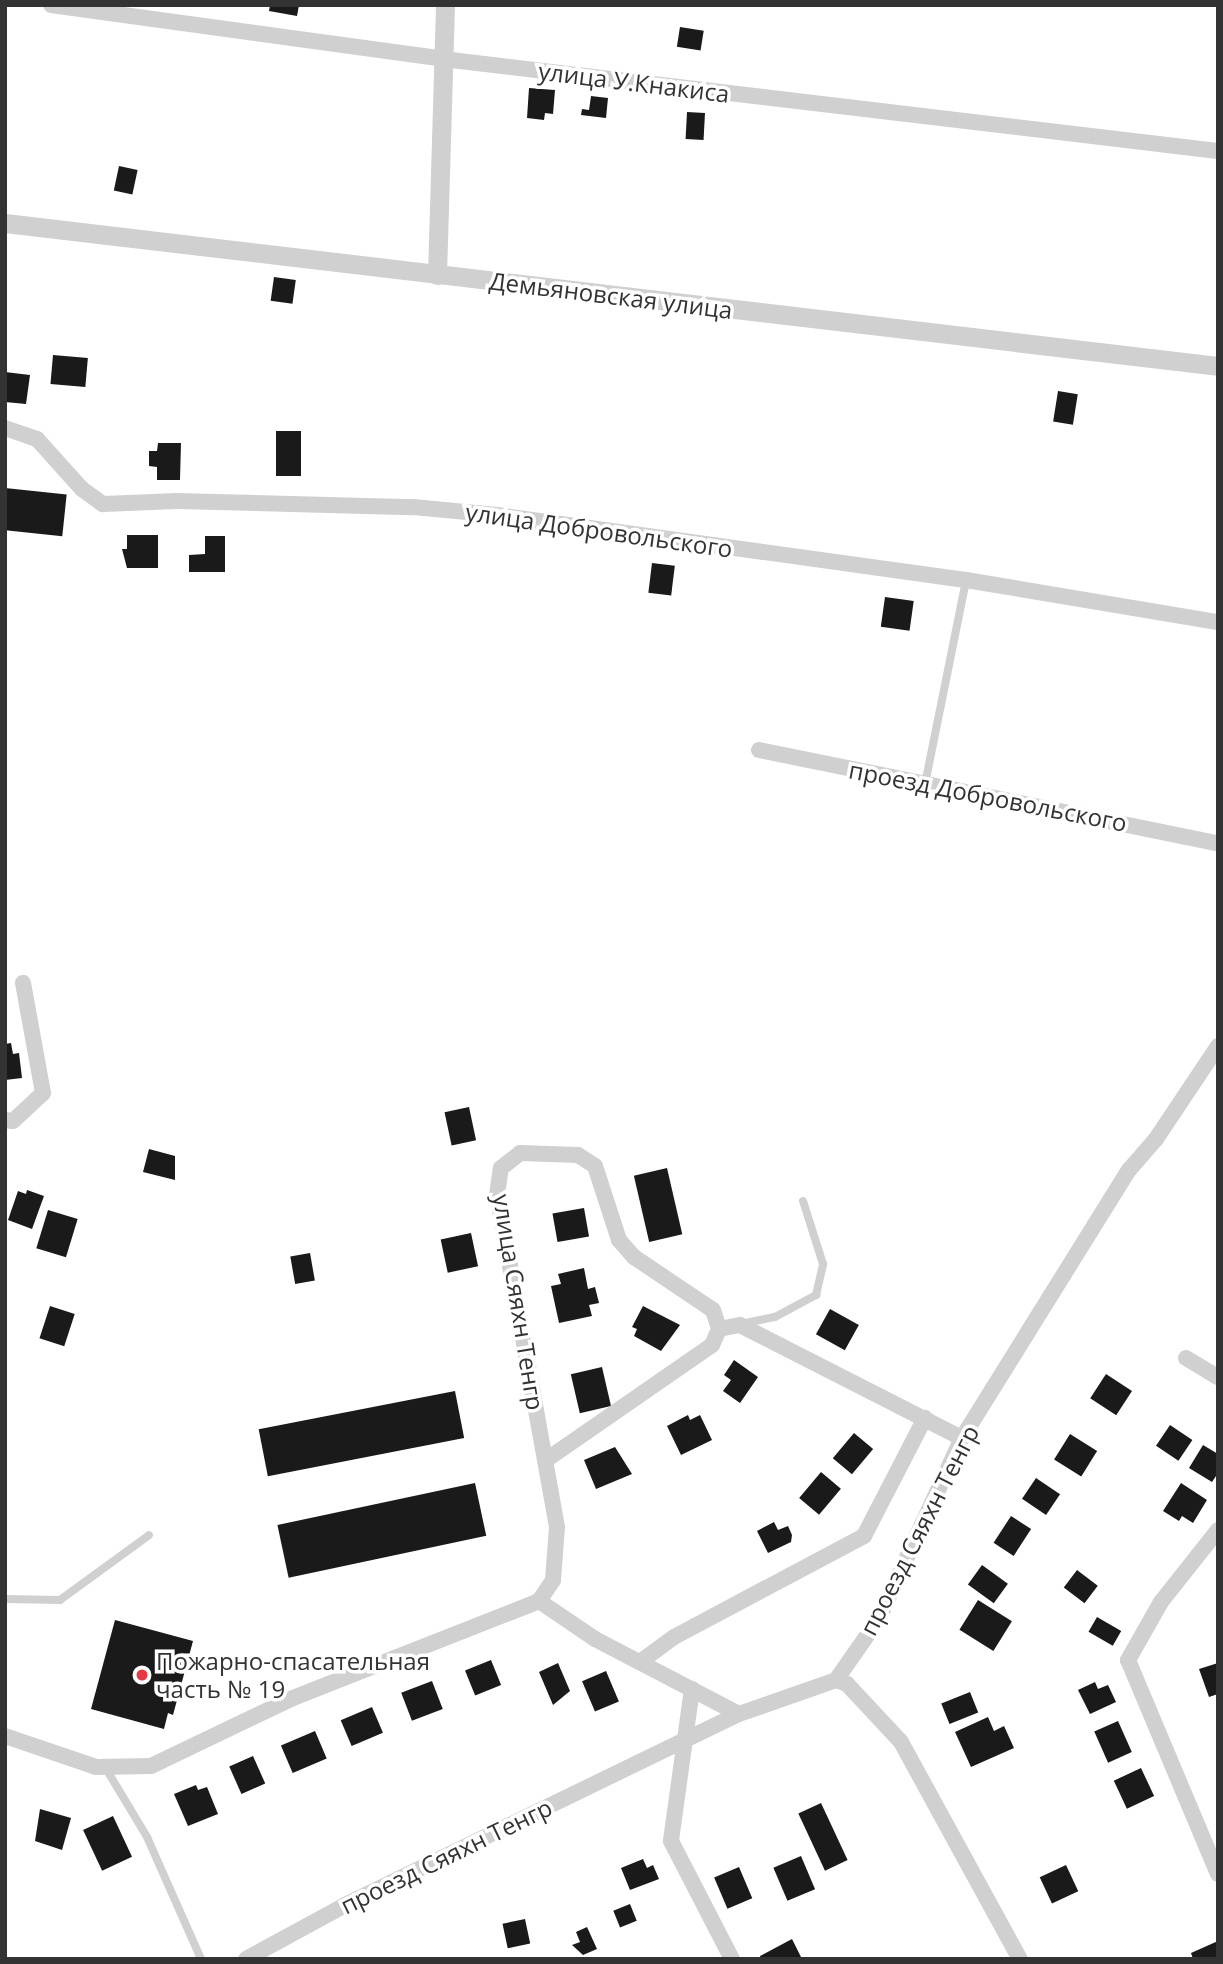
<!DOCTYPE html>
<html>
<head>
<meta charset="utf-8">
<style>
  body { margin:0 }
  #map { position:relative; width:1223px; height:1964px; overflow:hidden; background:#fff; font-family:"Open Sans",sans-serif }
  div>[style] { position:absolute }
  .building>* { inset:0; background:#1a1a1a; transform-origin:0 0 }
  .service>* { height:8px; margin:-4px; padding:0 4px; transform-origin:4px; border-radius:4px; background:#d0d0d0 }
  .minor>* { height:16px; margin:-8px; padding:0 8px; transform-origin:8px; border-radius:8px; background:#d0d0d0 }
  .tertiary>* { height:19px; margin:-9.5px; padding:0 9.5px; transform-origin:9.5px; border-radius:9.5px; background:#d0d0d0 }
  .dots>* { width:19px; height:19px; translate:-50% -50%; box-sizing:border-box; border:4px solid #fff; border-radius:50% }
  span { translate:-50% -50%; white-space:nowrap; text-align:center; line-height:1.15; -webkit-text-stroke:7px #fff; paint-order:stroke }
  .street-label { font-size:24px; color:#333 }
  .poi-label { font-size:24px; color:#333 }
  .left { translate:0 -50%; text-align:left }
  .frame { position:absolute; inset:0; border:7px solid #333; pointer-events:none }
</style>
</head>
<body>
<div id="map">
  <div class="building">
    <div style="clip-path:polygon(270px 5px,299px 5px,297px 16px,269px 11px)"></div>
    <div style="left:680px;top:27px;width:24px;height:20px;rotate:9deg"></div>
    <div style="clip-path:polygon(529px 88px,555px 90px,553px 114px,545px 113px,544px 120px,527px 118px)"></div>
    <div style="clip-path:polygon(591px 96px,608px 98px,606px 118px,581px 115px,582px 109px,589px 110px)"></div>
    <div style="left:687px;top:112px;width:18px;height:27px;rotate:3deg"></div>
    <div style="left:119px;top:166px;width:19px;height:25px;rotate:12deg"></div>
    <div style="left:274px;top:277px;width:22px;height:24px;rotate:8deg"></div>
    <div style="left:53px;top:355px;width:35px;height:29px;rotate:5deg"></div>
    <div style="clip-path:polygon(5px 372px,30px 375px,26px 404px,5px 402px)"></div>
    <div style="left:1058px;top:391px;width:20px;height:31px;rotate:9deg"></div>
    <div style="left:276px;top:431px;width:25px;height:45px"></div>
    <div style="clip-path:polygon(158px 443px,181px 443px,180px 480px,157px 480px,157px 467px,149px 466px,149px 451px,157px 451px)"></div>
    <div style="left:5px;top:488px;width:62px;height:42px;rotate:6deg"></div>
    <div style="clip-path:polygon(127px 535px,158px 535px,158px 568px,127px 568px,122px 549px,127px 549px)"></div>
    <div style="clip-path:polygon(205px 536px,225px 536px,225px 572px,189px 572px,189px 555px,205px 554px)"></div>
    <div style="left:652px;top:563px;width:23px;height:30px;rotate:7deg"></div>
    <div style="left:885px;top:597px;width:29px;height:30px;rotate:8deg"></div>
    <div style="clip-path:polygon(11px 1043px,13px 1054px,19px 1053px,22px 1078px,5px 1080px,5px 1044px)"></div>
    <div style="left:469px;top:1107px;width:34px;height:25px;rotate:78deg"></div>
    <div style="clip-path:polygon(149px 1149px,175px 1156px,175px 1180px,143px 1172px)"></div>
    <div style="left:667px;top:1168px;width:68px;height:34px;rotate:77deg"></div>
    <div style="clip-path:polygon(27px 1190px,44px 1196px,32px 1229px,8px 1220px,18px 1191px,26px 1194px)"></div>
    <div style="left:584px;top:1208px;width:29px;height:32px;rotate:80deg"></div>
    <div style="left:48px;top:1210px;width:31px;height:40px;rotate:17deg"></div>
    <div style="left:471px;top:1233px;width:34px;height:31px;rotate:78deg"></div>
    <div style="left:310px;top:1253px;width:28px;height:20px;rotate:80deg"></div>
    <div style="clip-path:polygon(584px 1268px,588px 1289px,595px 1287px,599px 1303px,589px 1305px,592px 1316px,559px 1323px,551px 1286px,561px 1284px,558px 1274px)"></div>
    <div style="left:50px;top:1306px;width:26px;height:34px;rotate:18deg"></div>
    <div style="clip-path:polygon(643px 1306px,680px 1325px,661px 1351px,634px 1336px,637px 1329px,632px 1327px)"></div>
    <div style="left:830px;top:1309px;width:33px;height:29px;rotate:29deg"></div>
    <div style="clip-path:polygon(734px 1360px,758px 1377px,740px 1403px,723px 1391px,731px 1380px,724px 1375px)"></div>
    <div style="left:602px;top:1367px;width:40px;height:32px;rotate:77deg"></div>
    <div style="left:1106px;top:1374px;width:31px;height:29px;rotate:33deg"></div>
    <div style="left:455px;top:1391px;width:48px;height:200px;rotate:79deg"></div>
    <div style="clip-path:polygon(688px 1415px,690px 1420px,700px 1415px,712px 1440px,681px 1455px,667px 1426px)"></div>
    <div style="left:1170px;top:1425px;width:27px;height:25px;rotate:34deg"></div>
    <div style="left:854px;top:1433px;width:25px;height:33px;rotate:40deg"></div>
    <div style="left:1070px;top:1434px;width:32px;height:30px;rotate:32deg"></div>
    <div style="clip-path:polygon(1203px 1445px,1218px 1454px,1218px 1473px,1212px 1482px,1189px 1468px)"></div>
    <div style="clip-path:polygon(615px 1447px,632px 1474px,596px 1489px,584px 1460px)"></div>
    <div style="left:821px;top:1472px;width:26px;height:34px;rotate:40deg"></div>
    <div style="left:1036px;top:1478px;width:29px;height:25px;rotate:34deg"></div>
    <div style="left:475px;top:1483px;width:54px;height:202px;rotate:78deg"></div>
    <div style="clip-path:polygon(1181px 1483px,1207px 1500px,1193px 1523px,1182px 1516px,1179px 1521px,1163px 1511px)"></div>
    <div style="left:1011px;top:1516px;width:24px;height:32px;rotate:33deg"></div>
    <div style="clip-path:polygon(774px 1522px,778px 1530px,788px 1526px,792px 1535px,791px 1542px,768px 1553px,757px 1531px)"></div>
    <div style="left:982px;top:1565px;width:32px;height:24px;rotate:36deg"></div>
    <div style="left:1077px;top:1570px;width:26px;height:22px;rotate:37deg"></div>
    <div style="left:978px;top:1600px;width:40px;height:35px;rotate:32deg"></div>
    <div style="left:1097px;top:1617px;width:28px;height:17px;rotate:30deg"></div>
    <div style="clip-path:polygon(115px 1620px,193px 1641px,173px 1715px,168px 1713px,164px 1729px,91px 1709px)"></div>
    <div style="left:491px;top:1660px;width:27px;height:28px;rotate:68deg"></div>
    <div style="clip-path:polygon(558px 1663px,570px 1691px,553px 1705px,539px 1672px)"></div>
    <div style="clip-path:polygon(1218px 1663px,1218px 1694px,1209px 1697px,1199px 1669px)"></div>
    <div style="left:606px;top:1671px;width:33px;height:26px;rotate:67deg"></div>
    <div style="left:432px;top:1681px;width:30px;height:33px;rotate:69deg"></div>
    <div style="clip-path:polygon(1095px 1682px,1098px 1689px,1108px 1685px,1116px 1702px,1090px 1714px,1078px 1690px)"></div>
    <div style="left:970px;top:1692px;width:22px;height:31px;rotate:68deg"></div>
    <div style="left:372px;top:1707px;width:28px;height:34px;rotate:67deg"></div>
    <div style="clip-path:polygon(988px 1717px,994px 1731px,1004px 1726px,1014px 1748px,971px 1767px,955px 1732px)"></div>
    <div style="left:1118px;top:1721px;width:34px;height:26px;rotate:66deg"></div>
    <div style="left:315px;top:1731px;width:30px;height:37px;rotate:67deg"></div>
    <div style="left:253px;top:1756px;width:30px;height:26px;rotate:66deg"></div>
    <div style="left:1141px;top:1768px;width:31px;height:30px;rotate:65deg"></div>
    <div style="clip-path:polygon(196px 1785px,198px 1790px,207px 1787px,218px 1814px,188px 1826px,174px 1794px)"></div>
    <div style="left:821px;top:1803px;width:63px;height:25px;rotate:65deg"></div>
    <div style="clip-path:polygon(40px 1809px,71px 1818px,62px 1850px,35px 1841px)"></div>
    <div style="left:113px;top:1816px;width:45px;height:33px;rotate:65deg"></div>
    <div style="left:801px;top:1856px;width:36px;height:30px;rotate:67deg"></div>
    <div style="clip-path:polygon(643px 1859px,647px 1868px,653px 1865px,659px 1879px,630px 1890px,621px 1868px)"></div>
    <div style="left:1066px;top:1865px;width:29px;height:29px;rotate:65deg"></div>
    <div style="left:739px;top:1867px;width:34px;height:27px;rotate:67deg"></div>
    <div style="left:630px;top:1904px;width:18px;height:18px;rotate:68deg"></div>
    <div style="left:525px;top:1919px;width:25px;height:23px;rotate:78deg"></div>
    <div style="clip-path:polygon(587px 1927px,597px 1949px,583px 1955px,572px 1945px,580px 1942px,576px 1932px)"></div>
    <div style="clip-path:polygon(792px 1939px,802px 1959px,761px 1959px,760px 1956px)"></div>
    <div style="clip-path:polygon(1218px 1941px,1218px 1959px,1193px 1959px,1191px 1953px)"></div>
  </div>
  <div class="service">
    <div style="left:925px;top:784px;width:208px;rotate:-78.6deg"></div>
    <div style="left:741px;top:1324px;width:35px;rotate:-12deg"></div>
    <div style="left:775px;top:1317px;width:47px;rotate:-28.2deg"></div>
    <div style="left:816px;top:1295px;width:32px;rotate:-77deg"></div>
    <div style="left:823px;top:1264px;width:66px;rotate:-107.6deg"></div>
    <div style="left:5px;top:1599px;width:55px;rotate:1deg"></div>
    <div style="left:60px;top:1600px;width:110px;rotate:-36.1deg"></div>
    <div style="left:105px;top:1767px;width:82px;rotate:59deg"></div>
    <div style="left:147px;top:1837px;width:133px;rotate:66.1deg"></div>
  </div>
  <div class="minor">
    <div style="left:51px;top:5px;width:396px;rotate:7.8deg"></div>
    <div style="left:443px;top:59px;width:780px;rotate:6.77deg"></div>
    <div style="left:5px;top:428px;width:34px;rotate:19deg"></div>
    <div style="left:37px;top:439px;width:67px;rotate:48deg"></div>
    <div style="left:82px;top:489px;width:26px;rotate:36deg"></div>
    <div style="left:103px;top:504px;width:74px;rotate:-2.3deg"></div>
    <div style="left:177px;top:501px;width:236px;rotate:1.5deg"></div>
    <div style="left:413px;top:507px;width:84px;rotate:5.4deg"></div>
    <div style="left:497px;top:515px;width:473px;rotate:7.9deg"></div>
    <div style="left:966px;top:580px;width:255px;rotate:9.5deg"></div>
    <div style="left:759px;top:750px;width:468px;rotate:11.5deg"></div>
    <div style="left:5px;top:1120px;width:8px;rotate:7deg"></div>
    <div style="left:13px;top:1121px;width:41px;rotate:-43deg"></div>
    <div style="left:43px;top:1093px;width:112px;rotate:-100.3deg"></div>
    <div style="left:1186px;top:1358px;width:37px;rotate:31deg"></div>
    <div style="left:546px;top:1460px;width:202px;rotate:-34.7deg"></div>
    <div style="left:712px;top:1345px;width:17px;rotate:-66deg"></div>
    <div style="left:719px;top:1329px;width:21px;rotate:-11deg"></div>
    <div style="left:740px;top:1325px;width:249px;rotate:27deg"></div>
    <div style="left:1218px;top:1530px;width:92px;rotate:128.4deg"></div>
    <div style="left:1161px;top:1602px;width:67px;rotate:119.6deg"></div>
    <div style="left:1128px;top:1660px;width:232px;rotate:67.2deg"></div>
    <div style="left:539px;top:1601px;width:68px;rotate:34.2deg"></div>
    <div style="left:595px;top:1639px;width:162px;rotate:27.5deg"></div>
    <div style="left:640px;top:1662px;width:42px;rotate:-36.3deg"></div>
    <div style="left:674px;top:1637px;width:215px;rotate:-28deg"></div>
    <div style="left:864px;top:1536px;width:133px;rotate:-62.7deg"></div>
    <div style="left:836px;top:1680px;width:12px;rotate:20deg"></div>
    <div style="left:847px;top:1684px;width:79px;rotate:47deg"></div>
    <div style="left:901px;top:1742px;width:247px;rotate:61.3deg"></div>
    <div style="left:692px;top:1689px;width:153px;rotate:97.9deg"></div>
    <div style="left:671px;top:1841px;width:133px;rotate:62.7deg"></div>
    <div style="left:5px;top:1736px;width:96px;rotate:18.8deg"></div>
    <div style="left:96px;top:1767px;width:55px;rotate:-1deg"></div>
    <div style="left:151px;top:1766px;width:157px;rotate:-25.6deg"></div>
    <div style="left:293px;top:1698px;width:264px;rotate:-21.5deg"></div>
    <div style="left:539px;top:1601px;width:25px;rotate:-56deg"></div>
    <div style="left:553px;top:1580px;width:53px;rotate:-85.7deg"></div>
    <div style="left:557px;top:1527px;width:337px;rotate:-100.2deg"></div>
    <div style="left:497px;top:1195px;width:27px;rotate:-82deg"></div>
    <div style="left:501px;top:1168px;width:24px;rotate:-38deg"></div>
    <div style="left:520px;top:1153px;width:58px;rotate:2deg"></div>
    <div style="left:578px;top:1155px;width:20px;rotate:33deg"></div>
    <div style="left:595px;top:1166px;width:78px;rotate:72deg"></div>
    <div style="left:619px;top:1240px;width:23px;rotate:49deg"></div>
    <div style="left:634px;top:1257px;width:95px;rotate:33.9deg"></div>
    <div style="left:713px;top:1310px;width:20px;rotate:72deg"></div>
    <div style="left:246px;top:1959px;width:113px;rotate:-28.6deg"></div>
    <div style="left:345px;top:1905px;width:438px;rotate:-25.9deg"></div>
    <div style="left:739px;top:1714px;width:103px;rotate:-19.3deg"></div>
    <div style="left:836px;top:1680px;width:73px;rotate:-55deg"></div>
    <div style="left:878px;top:1620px;width:200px;rotate:-65.2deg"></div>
    <div style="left:962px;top:1438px;width:316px;rotate:-58.1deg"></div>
    <div style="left:1129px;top:1170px;width:41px;rotate:-48.9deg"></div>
    <div style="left:1156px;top:1139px;width:112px;rotate:-56.3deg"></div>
  </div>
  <div class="tertiary">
    <div style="left:5px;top:223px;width:1221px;rotate:6.72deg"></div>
    <div style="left:437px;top:275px;width:270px;rotate:-88.3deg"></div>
  </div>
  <div class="dots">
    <div style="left:142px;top:1675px;background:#e63946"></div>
  </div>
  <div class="street-label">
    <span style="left:634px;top:82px;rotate:7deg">улица У.Кнакиса</span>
    <span style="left:611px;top:295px;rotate:7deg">Демьяновская улица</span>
    <span style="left:599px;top:530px;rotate:8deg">улица Добровольского</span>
    <span style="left:988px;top:796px;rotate:11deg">проезд Добровольского</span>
    <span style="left:519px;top:1302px;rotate:81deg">улица Сяяхн Тенгр</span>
    <span style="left:919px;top:1530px;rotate:-63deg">проезд Сяяхн Тенгр</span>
    <span style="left:446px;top:1856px;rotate:-26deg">проезд Сяяхн Тенгр</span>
  </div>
  <div class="poi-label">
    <span class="left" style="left:156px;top:1675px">Пожарно-спасательная<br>часть № 19</span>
  </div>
  <div class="frame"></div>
</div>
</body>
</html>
